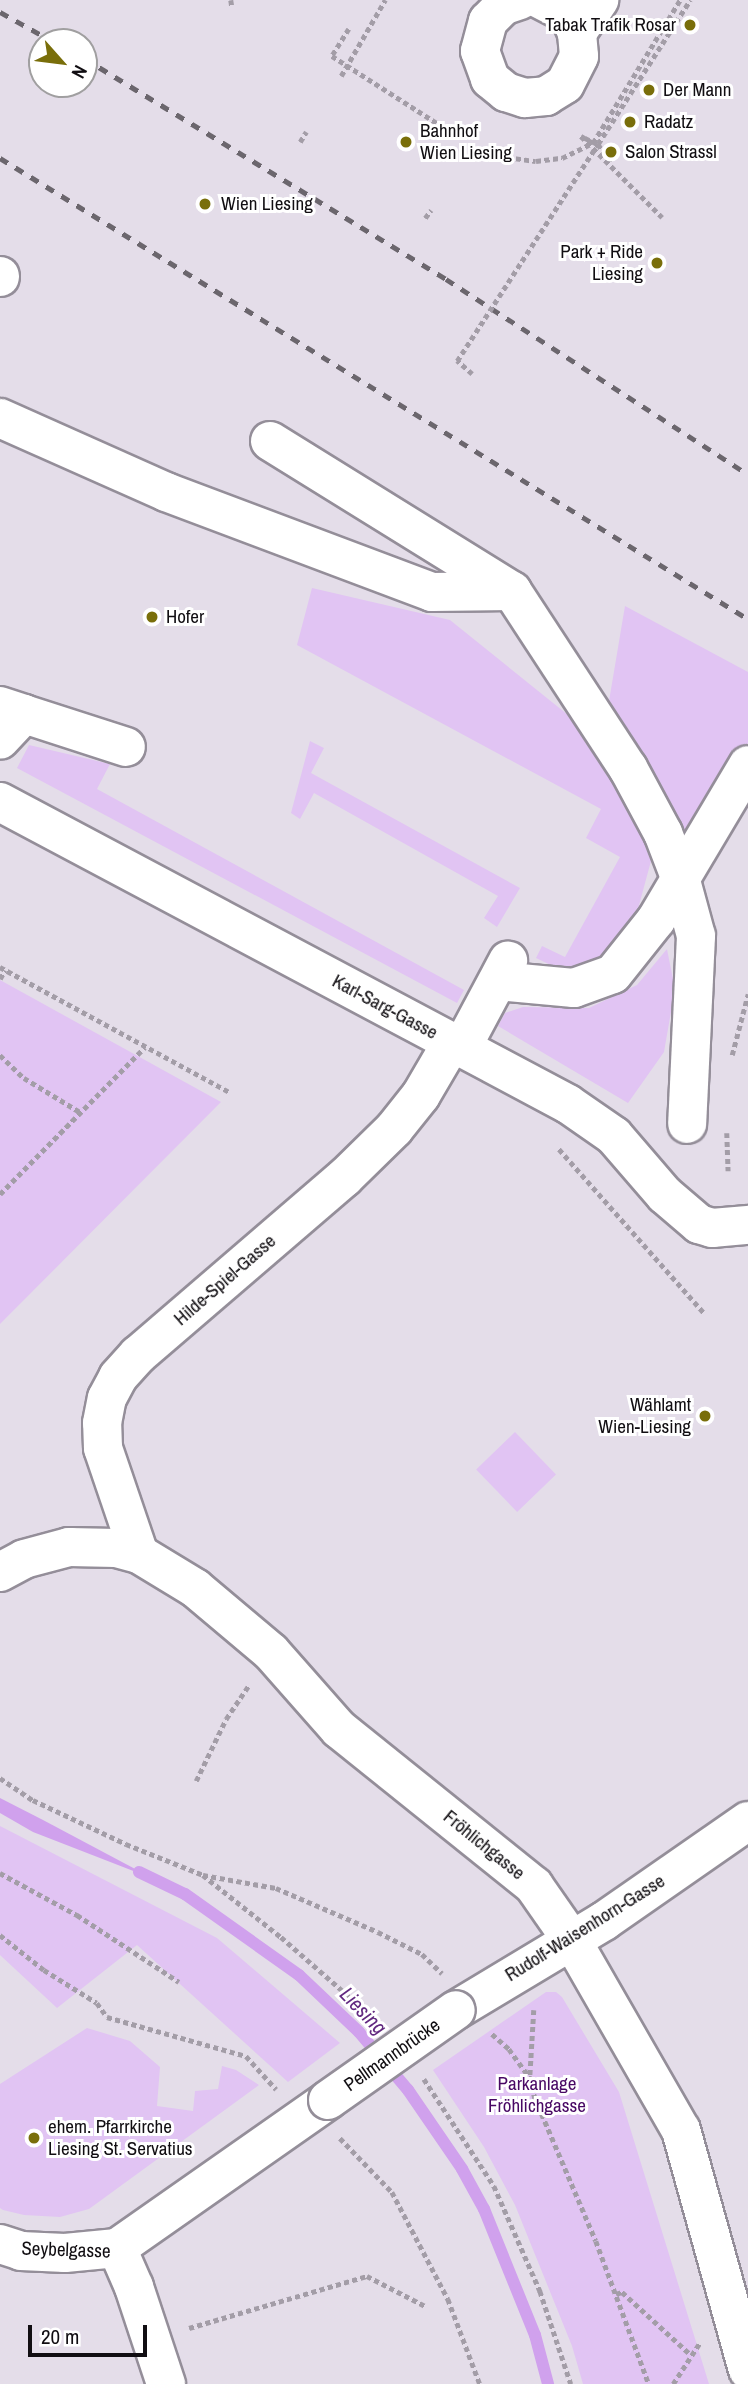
<!DOCTYPE html>
<html>
<head>
<meta charset="utf-8">
<style>
  body { margin:0 }
  #map { position:relative; width:748px; height:2384px; overflow:hidden; background:#e4dde9; font-family:"Archivo Narrow",sans-serif }
  div>[style] { position:absolute }
  .green>* { inset:0; background:#e1c4f3; transform-origin:0 0 }
  .water>* { inset:0; background:#d0a1ed }
  .stream>* { height:12px; margin:-6px; padding:0 6px; transform-origin:6px; border-radius:6px; background:#d0a1ed }
  .path>* { height:4.5px; margin-top:-2.25px; transform-origin:0; background:repeating-linear-gradient(90deg,#a39da7 0 5px,transparent 0 8.5px) }
  .roads { filter:drop-shadow(2px 0 #948e99) drop-shadow(-2px 0 #948e99) drop-shadow(0 2px #948e99) drop-shadow(0 -2px #948e99) }
  .minor>* { height:38px; margin:-19px; padding:0 19px; transform-origin:19px; border-radius:19px; background:#fff }
  .rail>* { height:5px; margin-top:-2.5px; transform-origin:0; background:repeating-linear-gradient(90deg,#6b666d 0 9px,transparent 0 18px) }
  .path-bridge>* { height:4.5px; margin-top:-2.25px; transform-origin:0; background:repeating-linear-gradient(90deg,#a39da7 0 5px,transparent 0 8.5px) }
  .bridges { filter:drop-shadow(2px 0 #948e99) drop-shadow(-2px 0 #948e99) drop-shadow(0 2px #948e99) drop-shadow(0 -2px #948e99) }
  .minor-bridge>* { height:38px; margin:-19px; padding:0 19px; transform-origin:19px; border-radius:19px; background:#fff }
  .dots>* { width:19px; height:19px; translate:-50% -50%; box-sizing:border-box; border:4px solid #fff; border-radius:50% }
  span { translate:-50% -50%; white-space:nowrap; text-align:center; line-height:1.15; -webkit-text-stroke:6px #fff; paint-order:stroke }
  .poi-label { font-size:19px; color:#110e12 }
  .right { translate:-100% -50%; text-align:right }
  .left { translate:0 -50%; text-align:left }
  .street-label { font-size:19px; color:#110e12 }
  .park-label { font-size:19px; color:#480864 }
  .water-label { font-size:21px; color:#622980; font-style:italic }
  .north { position:absolute; left:28px; top:28px; width:70px; height:70px; box-sizing:border-box; background:#fff; border:2px solid #a09fa0; border-radius:50%; rotate:118deg; font-size:19px; font-weight:700; line-height:28px; text-align:center; color:#110e12 }
  .north::after { content:''; display:block; margin:auto; width:24px; height:32px; background:#796e0a; clip-path:polygon(50% 0,100% 100%,50% 72%,0 100%) }
  .scale { position:absolute; left:28px; top:2325px; width:119px; height:32px; box-sizing:border-box; border:4px solid #110e12; border-top:0; padding-left:9px; font-size:21px; line-height:24px; white-space:nowrap; color:#110e12; -webkit-text-stroke:5px #fff; paint-order:stroke }
</style>
</head>
<body>
<div id="map">
  <div class="green">
    <div style="clip-path:polygon(312px 588px,450px 620px,578px 723px,624px 791px,651px 861px,635px 920px,603px 961px,561px 970px,536px 958px,542px 946px,565px 957px,620px 857px,586px 838px,601px 809px,297px 645px)"></div>
    <div style="clip-path:polygon(625px 606px,748px 672px,748px 743px,685px 839px,607px 713px)"></div>
    <div style="clip-path:polygon(310px 741px,324px 748px,311px 773px,520px 888px,497px 927px,484px 918px,498px 896px,314px 793px,300px 819px,291px 813px)"></div>
    <div style="clip-path:polygon(29px 745px,110px 764px,97px 789px,464px 990px,457px 1003px,17px 768px)"></div>
    <div style="clip-path:polygon(667px 949px,675px 989px,664px 1052px,628px 1103px,498px 1026px,505px 1013px,523px 1007px,589px 1008px,637px 985px)"></div>
    <div style="clip-path:polygon(0 980px,221px 1102px,0 1324px)"></div>
    <div style="left:515px;top:1432px;width:59px;height:54px;rotate:46deg"></div>
    <div style="clip-path:polygon(0 1826px,217px 1938px,340px 2043px,288px 2082px,137px 1945px,57px 2008px,0 1955px)"></div>
    <div style="clip-path:polygon(546px 1992px,556px 1992px,562px 1997px,619px 2092px,709px 2384px,583px 2384px,572px 2346px,515px 2205px,484px 2147px,433px 2070px)"></div>
    <div style="clip-path:polygon(87px 2028px,130px 2041px,160px 2067px,157px 2106px,193px 2111px,195px 2091px,218px 2089px,222px 2066px,236px 2070px,259px 2085px,89px 2209px,60px 2217px,24px 2215px,3px 2210px,0 2208px,0 2084px)"></div>
  </div>
  <div class="water">
    <div style="clip-path:polygon(0 1798px,43px 1820px,154px 1879px,33px 1832px,0 1813px)"></div>
  </div>
  <div class="stream">
    <div style="left:139px;top:1872px;width:51px;rotate:25.6deg"></div>
    <div style="left:185px;top:1894px;width:140px;rotate:35.4deg"></div>
    <div style="left:299px;top:1975px;width:83px;rotate:43.5deg"></div>
    <div style="left:359px;top:2032px;width:76px;rotate:49.8deg"></div>
    <div style="left:408px;top:2090px;width:96px;rotate:55.6deg"></div>
    <div style="left:462px;top:2169px;width:46px;rotate:61.2deg"></div>
    <div style="left:484px;top:2209px;width:136px;rotate:68deg"></div>
    <div style="left:535px;top:2335px;width:51px;rotate:75.1deg"></div>
  </div>
  <div class="path">
    <div style="left:231px;top:0;width:7px;rotate:82deg"></div>
    <div style="left:349px;top:29px;width:32px;rotate:122deg"></div>
    <div style="left:332px;top:56px;width:128px;rotate:32.6deg"></div>
    <div style="left:341px;top:76px;width:88px;rotate:-59.9deg"></div>
    <div style="left:581px;top:136px;width:14px;rotate:30deg"></div>
    <div style="left:300px;top:142px;width:12px;rotate:-59deg"></div>
    <div style="left:598px;top:144px;width:171px;rotate:-57.4deg"></div>
    <div style="left:499px;top:156px;width:37px;rotate:8deg"></div>
    <div style="left:536px;top:161px;width:26px;rotate:-7deg"></div>
    <div style="left:562px;top:158px;width:34px;rotate:-26deg"></div>
    <div style="left:593px;top:143px;width:167px;rotate:-58.7deg"></div>
    <div style="left:425px;top:218px;width:10px;rotate:-53deg"></div>
    <div style="left:0;top:967px;width:261px;rotate:28.6deg"></div>
    <div style="left:0;top:979px;width:10px;rotate:-61deg"></div>
    <div style="left:0;top:1055px;width:33px;rotate:44deg"></div>
    <div style="left:24px;top:1078px;width:66px;rotate:31.3deg"></div>
    <div style="left:732px;top:1055px;width:63px;rotate:-75.3deg"></div>
    <div style="left:727px;top:1133px;width:38px;rotate:88deg"></div>
    <div style="left:559px;top:1149px;width:220px;rotate:48.5deg"></div>
    <div style="left:0;top:1194px;width:206px;rotate:-45.4deg"></div>
    <div style="left:0;top:1778px;width:40px;rotate:34deg"></div>
    <div style="left:33px;top:1800px;width:103px;rotate:25.3deg"></div>
    <div style="left:126px;top:1844px;width:83px;rotate:21.9deg"></div>
    <div style="left:203px;top:1875px;width:74px;rotate:10.1deg"></div>
    <div style="left:276px;top:1888px;width:111px;rotate:23.3deg"></div>
    <div style="left:378px;top:1932px;width:49px;rotate:26.6deg"></div>
    <div style="left:422px;top:1954px;width:28px;rotate:44deg"></div>
    <div style="left:196px;top:1781px;width:69px;rotate:-64.2deg"></div>
    <div style="left:226px;top:1719px;width:41px;rotate:-55.9deg"></div>
    <div style="left:0;top:1873px;width:88px;rotate:28.6deg"></div>
    <div style="left:77px;top:1915px;width:122px;rotate:33.3deg"></div>
    <div style="left:203px;top:1875px;width:100px;rotate:38.5deg"></div>
    <div style="left:281px;top:1937px;width:126px;rotate:41.1deg"></div>
    <div style="left:0;top:1935px;width:56px;rotate:38.5deg"></div>
    <div style="left:44px;top:1970px;width:62px;rotate:31.9deg"></div>
    <div style="left:97px;top:2003px;width:17px;rotate:54deg"></div>
    <div style="left:107px;top:2017px;width:144px;rotate:15.7deg"></div>
    <div style="left:246px;top:2056px;width:45px;rotate:47.7deg"></div>
    <div style="left:534px;top:2010px;width:68px;rotate:93.4deg"></div>
    <div style="left:530px;top:2078px;width:21px;rotate:76deg"></div>
    <div style="left:535px;top:2098px;width:155px;rotate:66.9deg"></div>
    <div style="left:596px;top:2241px;width:153px;rotate:69.7deg"></div>
    <div style="left:492px;top:2034px;width:23px;rotate:41deg"></div>
    <div style="left:509px;top:2049px;width:36px;rotate:54deg"></div>
    <div style="left:424px;top:2079px;width:128px;rotate:56.8deg"></div>
    <div style="left:494px;top:2186px;width:115px;rotate:66.3deg"></div>
    <div style="left:540px;top:2291px;width:98px;rotate:71.6deg"></div>
    <div style="left:340px;top:2138px;width:75px;rotate:46.1deg"></div>
    <div style="left:392px;top:2192px;width:121px;rotate:62.4deg"></div>
    <div style="left:448px;top:2299px;width:91px;rotate:69.4deg"></div>
    <div style="left:616px;top:2294px;width:6px;rotate:-18deg"></div>
    <div style="left:622px;top:2292px;width:92px;rotate:42.4deg"></div>
    <div style="left:189px;top:2328px;width:185px;rotate:-16.3deg"></div>
    <div style="left:367px;top:2276px;width:65px;rotate:27.3deg"></div>
    <div style="left:673px;top:2384px;width:48px;rotate:-57deg"></div>
  </div>
  <div class="roads">
    <div class="minor">
      <div style="left:520px;top:0;width:18px;rotate:161deg"></div>
      <div style="left:503px;top:6px;width:21px;rotate:135deg"></div>
      <div style="left:488px;top:21px;width:31px;rotate:105deg"></div>
      <div style="left:480px;top:51px;width:30px;rotate:70deg"></div>
      <div style="left:490px;top:79px;width:21px;rotate:39deg"></div>
      <div style="left:506px;top:92px;width:20px;rotate:18deg"></div>
      <div style="left:525px;top:98px;width:21px;rotate:-5deg"></div>
      <div style="left:546px;top:96px;width:22px;rotate:-32deg"></div>
      <div style="left:565px;top:84px;width:31px;rotate:-63deg"></div>
      <div style="left:579px;top:56px;width:23px;rotate:-95deg"></div>
      <div style="left:577px;top:33px;width:13px;rotate:-113deg"></div>
      <div style="left:572px;top:21px;width:13px;rotate:-132deg"></div>
      <div style="left:563px;top:11px;width:25px;rotate:-153deg"></div>
      <div style="left:577px;top:33px;width:40px;rotate:-56deg"></div>
      <div style="left:0;top:277px;width:1px;rotate:-90deg"></div>
      <div style="left:0;top:418px;width:182px;rotate:24deg"></div>
      <div style="left:166px;top:492px;width:284px;rotate:20.6deg"></div>
      <div style="left:432px;top:592px;width:80px;rotate:-0.7deg"></div>
      <div style="left:270px;top:441px;width:285px;rotate:31.8deg"></div>
      <div style="left:512px;top:591px;width:212px;rotate:56.8deg"></div>
      <div style="left:628px;top:768px;width:74px;rotate:61.7deg"></div>
      <div style="left:663px;top:833px;width:47px;rotate:68.9deg"></div>
      <div style="left:680px;top:877px;width:61px;rotate:74.8deg"></div>
      <div style="left:696px;top:936px;width:188px;rotate:92.7deg"></div>
      <div style="left:0;top:706px;width:25px;rotate:18deg"></div>
      <div style="left:24px;top:714px;width:35px;rotate:133deg"></div>
      <div style="left:24px;top:714px;width:107px;rotate:17.9deg"></div>
      <div style="left:0;top:802px;width:643px;rotate:28deg"></div>
      <div style="left:568px;top:1104px;width:56px;rotate:34.8deg"></div>
      <div style="left:614px;top:1136px;width:78px;rotate:49.2deg"></div>
      <div style="left:665px;top:1195px;width:45px;rotate:40.5deg"></div>
      <div style="left:699px;top:1224px;width:14px;rotate:17deg"></div>
      <div style="left:712px;top:1228px;width:36px;rotate:-5deg"></div>
      <div style="left:498px;top:981px;width:76px;rotate:5.3deg"></div>
      <div style="left:574px;top:988px;width:41px;rotate:-19.7deg"></div>
      <div style="left:613px;top:974px;width:69px;rotate:-51.5deg"></div>
      <div style="left:656px;top:920px;width:180px;rotate:-59.3deg"></div>
      <div style="left:462px;top:1047px;width:98px;rotate:-61.9deg"></div>
      <div style="left:139px;top:1554px;width:112px;rotate:-108.8deg"></div>
      <div style="left:103px;top:1448px;width:25px;rotate:-92deg"></div>
      <div style="left:102px;top:1423px;width:25px;rotate:-79deg"></div>
      <div style="left:107px;top:1398px;width:24px;rotate:-62deg"></div>
      <div style="left:118px;top:1377px;width:30px;rotate:-48deg"></div>
      <div style="left:138px;top:1355px;width:272px;rotate:-40.7deg"></div>
      <div style="left:344px;top:1178px;width:70px;rotate:-44.4deg"></div>
      <div style="left:394px;top:1129px;width:43px;rotate:-51.5deg"></div>
      <div style="left:421px;top:1095px;width:61px;rotate:-59.7deg"></div>
      <div style="left:0;top:1572px;width:27px;rotate:-28deg"></div>
      <div style="left:24px;top:1559px;width:47px;rotate:-14.9deg"></div>
      <div style="left:69px;top:1547px;width:47px;rotate:1.2deg"></div>
      <div style="left:116px;top:1548px;width:24px;rotate:15deg"></div>
      <div style="left:139px;top:1554px;width:66px;rotate:31.3deg"></div>
      <div style="left:195px;top:1588px;width:99px;rotate:40.1deg"></div>
      <div style="left:271px;top:1652px;width:103px;rotate:48.6deg"></div>
      <div style="left:339px;top:1729px;width:250px;rotate:38.8deg"></div>
      <div style="left:534px;top:1886px;width:65px;rotate:55.1deg"></div>
      <div style="left:571px;top:1939px;width:220px;rotate:60.1deg"></div>
      <div style="left:681px;top:2130px;width:249px;rotate:74.4deg"></div>
      <div style="left:456px;top:2010px;width:173px;rotate:-31deg"></div>
      <div style="left:604px;top:1921px;width:175px;rotate:-34.8deg"></div>
      <div style="left:0;top:2244px;width:22px;rotate:18deg"></div>
      <div style="left:21px;top:2251px;width:44px;rotate:2.6deg"></div>
      <div style="left:65px;top:2253px;width:52px;rotate:-5.5deg"></div>
      <div style="left:117px;top:2248px;width:258px;rotate:-35deg"></div>
      <div style="left:117px;top:2248px;width:43px;rotate:66.4deg"></div>
      <div style="left:134px;top:2287px;width:102px;rotate:71.7deg"></div>
    </div>
  </div>
  <div class="rail">
    <div style="left:0;top:12px;width:62px;rotate:29.1deg"></div>
    <div style="left:84px;top:58px;width:424px;rotate:31.4deg"></div>
    <div style="left:446px;top:279px;width:359px;rotate:32.9deg"></div>
    <div style="left:0;top:158px;width:879px;rotate:31.65deg"></div>
  </div>
  <div class="path-bridge">
    <div style="left:581px;top:136px;width:115px;rotate:45deg"></div>
    <div style="left:585px;top:138px;width:14px;rotate:25deg"></div>
    <div style="left:598px;top:144px;width:23px;rotate:56deg"></div>
    <div style="left:472px;top:374px;width:20px;rotate:-139deg"></div>
    <div style="left:457px;top:361px;width:259px;rotate:-57deg"></div>
  </div>
  <div class="bridges">
    <div class="minor-bridge">
      <div style="left:328px;top:2100px;width:156px;rotate:-35.1deg"></div>
    </div>
  </div>
  <div class="dots">
    <div style="left:690px;top:25px;background:#796e0a"></div>
    <div style="left:649px;top:90px;background:#796e0a"></div>
    <div style="left:630px;top:122px;background:#796e0a"></div>
    <div style="left:406px;top:142px;background:#796e0a"></div>
    <div style="left:611px;top:152px;background:#796e0a"></div>
    <div style="left:205px;top:204px;background:#796e0a"></div>
    <div style="left:657px;top:263px;background:#796e0a"></div>
    <div style="left:152px;top:617px;background:#796e0a"></div>
    <div style="left:705px;top:1416px;background:#796e0a"></div>
    <div style="left:34px;top:2138px;background:#796e0a"></div>
  </div>
  <div class="poi-label">
    <span class="right" style="left:676px;top:25px">Tabak Trafik Rosar</span>
    <span class="left" style="left:663px;top:90px">Der Mann</span>
    <span class="left" style="left:644px;top:122px">Radatz</span>
    <span class="left" style="left:420px;top:142px">Bahnhof<br>Wien Liesing</span>
    <span class="left" style="left:625px;top:152px">Salon Strassl</span>
    <span class="left" style="left:221px;top:204px">Wien Liesing</span>
    <span class="right" style="left:643px;top:263px">Park + Ride<br>Liesing</span>
    <span class="left" style="left:166px;top:617px">Hofer</span>
    <span class="right" style="left:691px;top:1416px">Wählamt<br>Wien-Liesing</span>
    <span class="left" style="left:48px;top:2138px">ehem. Pfarrkirche<br>Liesing St. Servatius</span>
  </div>
  <div class="street-label">
    <span style="left:385px;top:1007px;rotate:28deg">Karl-Sarg-Gasse</span>
    <span style="left:225px;top:1280px;rotate:-41deg">Hilde-Spiel-Gasse</span>
    <span style="left:484px;top:1845px;rotate:39deg">Fröhlichgasse</span>
    <span style="left:585px;top:1928px;rotate:-32deg">Rudolf-Waisenhorn-Gasse</span>
    <span style="left:392px;top:2055px;rotate:-35deg">Pellmannbrücke</span>
    <span style="left:66px;top:2250px;rotate:2deg">Seybelgasse</span>
  </div>
  <div class="park-label">
    <span style="left:537px;top:2095px">Parkanlage<br>Fröhlichgasse</span>
  </div>
  <div class="water-label">
    <span style="left:363px;top:2011px;rotate:46deg">Liesing</span>
  </div>
  <div class="north">N</div>
  <div class="scale">20 m</div>
</div>
</body>
</html>
